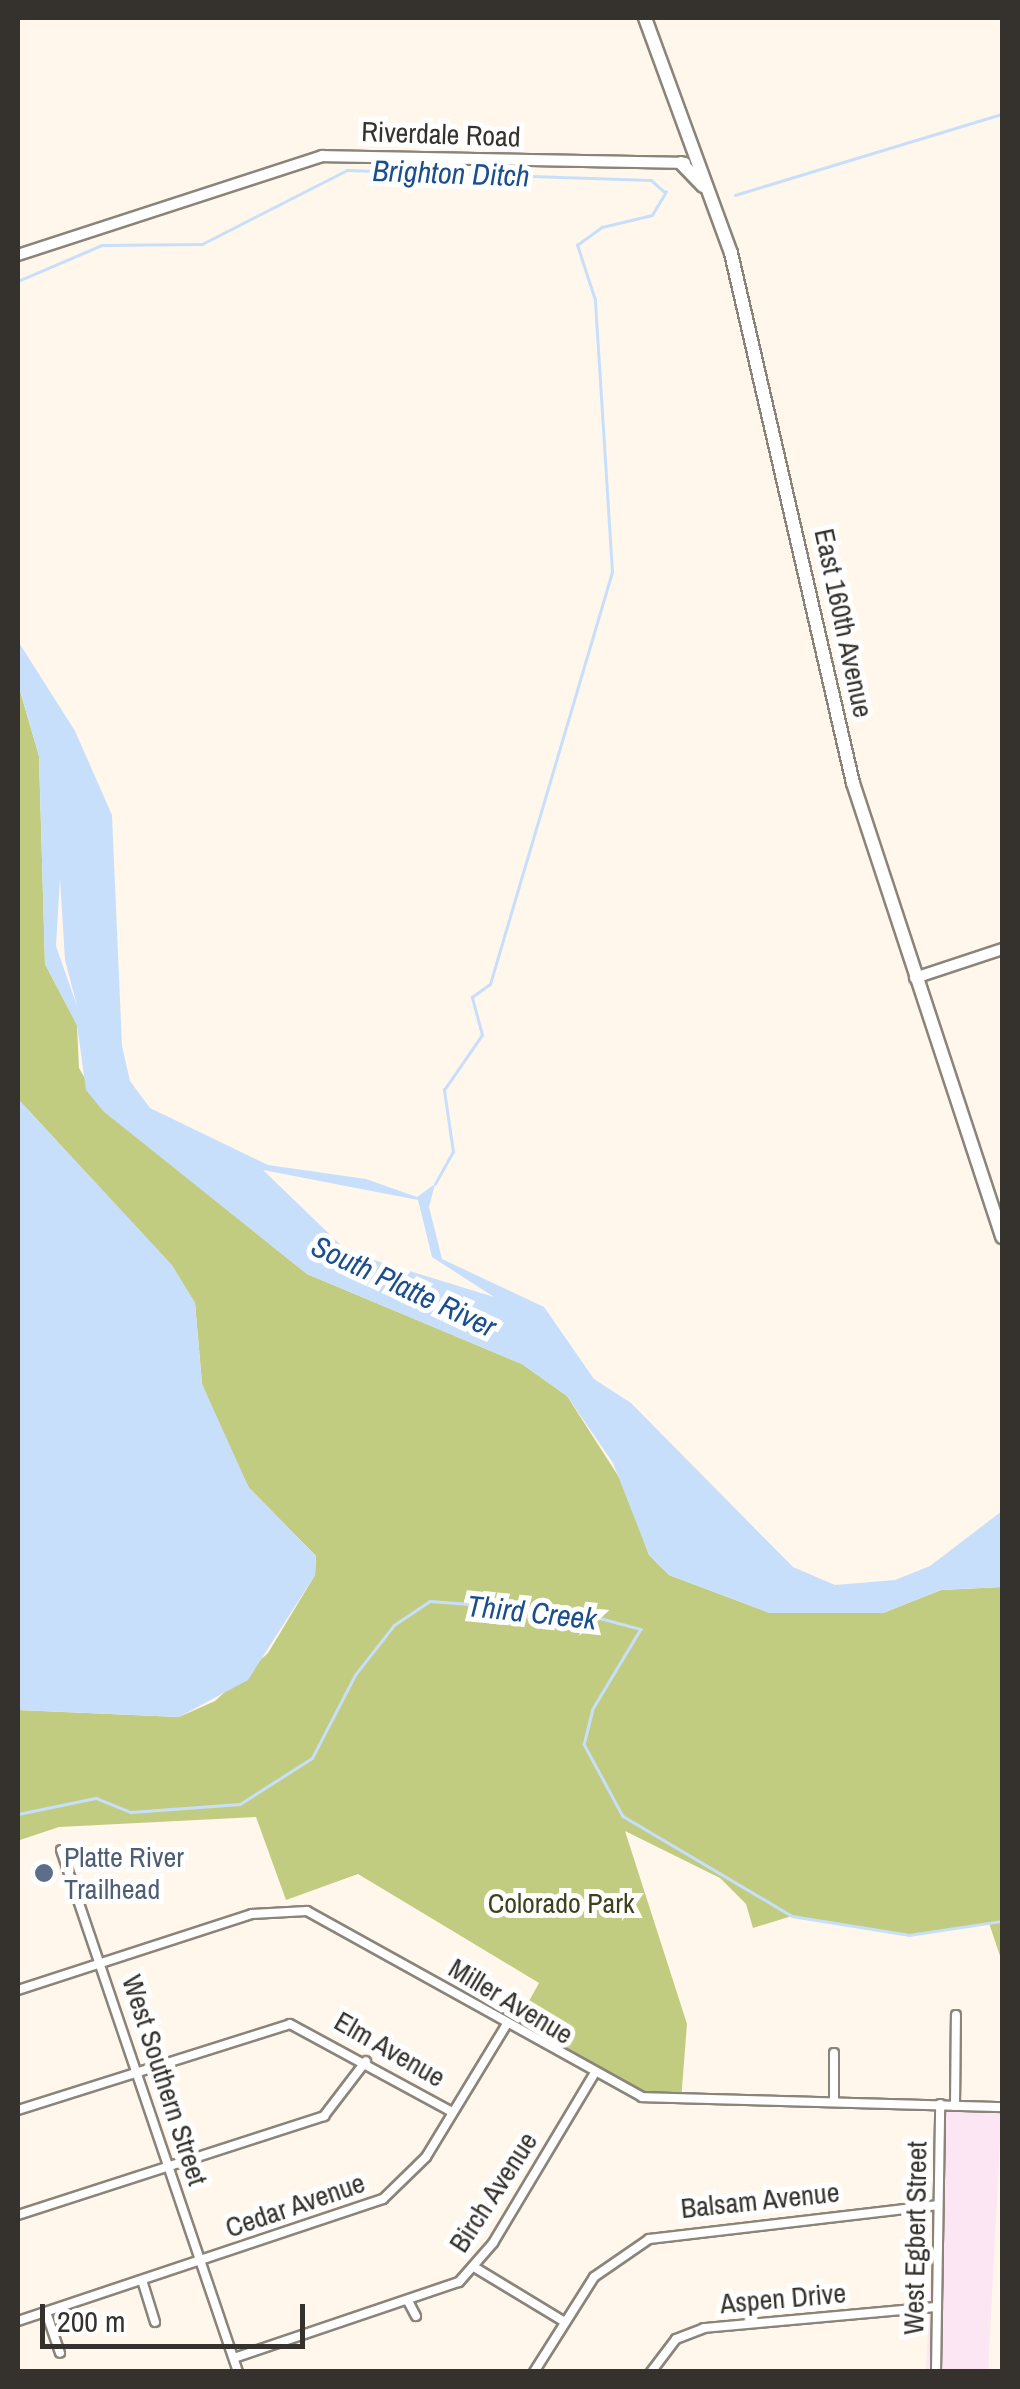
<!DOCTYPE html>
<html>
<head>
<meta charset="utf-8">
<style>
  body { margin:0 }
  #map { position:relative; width:1020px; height:2389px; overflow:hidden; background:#fff7eb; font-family:"Archivo Narrow",sans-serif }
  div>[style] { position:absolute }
  .commercial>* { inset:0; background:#fde6f3; transform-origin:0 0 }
  .green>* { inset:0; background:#c2cc80 }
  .water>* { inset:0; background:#c8dffc }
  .stream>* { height:2.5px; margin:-1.25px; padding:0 1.25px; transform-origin:1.25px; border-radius:1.25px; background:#c8dffc }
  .roads { filter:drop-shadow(2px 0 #8b847a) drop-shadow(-2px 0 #8b847a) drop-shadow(0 2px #8b847a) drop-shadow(0 -2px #8b847a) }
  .minor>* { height:8px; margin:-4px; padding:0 4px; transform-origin:4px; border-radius:4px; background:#fff }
  .tertiary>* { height:10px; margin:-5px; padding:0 5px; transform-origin:5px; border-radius:5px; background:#fff }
  .primary>* { height:12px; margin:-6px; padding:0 6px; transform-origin:6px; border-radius:6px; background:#fff }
  .dots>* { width:28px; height:28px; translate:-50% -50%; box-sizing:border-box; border:5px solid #fff; border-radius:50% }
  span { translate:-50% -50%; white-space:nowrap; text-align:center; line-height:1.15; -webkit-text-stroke:10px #fff; paint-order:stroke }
  .street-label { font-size:28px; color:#35322e }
  .service-label { font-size:28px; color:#4e5e75 }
  .left { translate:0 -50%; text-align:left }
  .park-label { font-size:28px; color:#3d421b }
  .water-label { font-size:30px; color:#1a4e8d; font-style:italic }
  .frame { position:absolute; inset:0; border:20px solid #35322e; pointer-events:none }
  .scale { position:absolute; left:40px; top:2304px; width:265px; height:45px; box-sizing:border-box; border:5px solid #35322e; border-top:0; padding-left:12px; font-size:30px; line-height:35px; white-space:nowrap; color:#35322e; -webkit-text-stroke:8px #fff; paint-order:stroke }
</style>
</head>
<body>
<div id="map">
  <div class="commercial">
    <div style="left:940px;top:2104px;width:62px;height:268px;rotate:3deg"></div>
  </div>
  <div class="green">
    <div style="clip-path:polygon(18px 684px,39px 756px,45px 964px,77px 1025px,79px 1068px,104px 1111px,307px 1274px,522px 1364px,567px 1396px,624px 1485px,649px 1555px,669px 1575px,770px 1613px,883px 1613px,941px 1590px,1002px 1587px,1002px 1962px,989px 1923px,909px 1935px,792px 1916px,753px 1928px,746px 1904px,720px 1878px,625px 1831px,687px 2024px,681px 2101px,642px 2097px,514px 2028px,539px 1983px,358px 1874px,286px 1900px,256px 1817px,59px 1827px,20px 1840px,18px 1856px,18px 1710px,179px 1717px,215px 1701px,268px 1653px,315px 1575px,316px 1556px,249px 1488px,221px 1431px,202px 1384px,195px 1303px,172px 1266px,18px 1099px)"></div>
  </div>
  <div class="water">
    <div style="clip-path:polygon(evenodd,18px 641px,75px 731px,112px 815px,122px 1046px,130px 1081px,150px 1108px,268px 1165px,366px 1179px,417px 1197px,435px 1184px,429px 1207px,442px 1259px,544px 1307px,594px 1379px,631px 1403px,793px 1567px,835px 1585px,895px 1580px,930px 1566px,1002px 1511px,1002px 1587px,941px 1590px,883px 1613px,770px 1613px,669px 1575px,649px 1555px,613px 1463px,567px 1396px,522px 1364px,307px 1274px,103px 1111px,86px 1090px,77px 1025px,45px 964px,39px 756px,18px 684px,18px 641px,60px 878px,65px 960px,77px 1006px,56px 946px,60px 878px,18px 641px,263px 1170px,418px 1200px,432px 1257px,494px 1297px,348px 1252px,263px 1170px)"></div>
    <div style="clip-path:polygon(18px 1099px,172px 1265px,195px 1303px,202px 1384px,249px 1488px,316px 1556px,315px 1575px,248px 1680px,179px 1717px,18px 1710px)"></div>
  </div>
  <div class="stream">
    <div style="left:735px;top:195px;width:279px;rotate:-16.9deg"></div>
    <div style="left:18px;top:281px;width:91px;rotate:-23.2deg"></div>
    <div style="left:102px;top:245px;width:100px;rotate:-0.6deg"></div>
    <div style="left:202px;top:244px;width:163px;rotate:-27deg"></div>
    <div style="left:347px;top:170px;width:304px;rotate:1.9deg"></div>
    <div style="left:651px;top:180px;width:18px;rotate:41deg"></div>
    <div style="left:435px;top:1184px;width:37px;rotate:-61deg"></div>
    <div style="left:453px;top:1152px;width:63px;rotate:-98.3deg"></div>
    <div style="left:444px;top:1090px;width:67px;rotate:-55.4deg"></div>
    <div style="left:482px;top:1035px;width:39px;rotate:-105deg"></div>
    <div style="left:472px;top:997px;width:22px;rotate:-36deg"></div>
    <div style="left:490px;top:984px;width:430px;rotate:-73.5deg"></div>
    <div style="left:612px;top:572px;width:273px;rotate:-93.6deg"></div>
    <div style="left:595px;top:300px;width:58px;rotate:-108.1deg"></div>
    <div style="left:577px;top:245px;width:31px;rotate:-36deg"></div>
    <div style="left:602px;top:227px;width:51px;rotate:-13.5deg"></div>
    <div style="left:652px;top:215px;width:27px;rotate:-59deg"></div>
    <div style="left:18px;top:1814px;width:80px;rotate:-11.6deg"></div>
    <div style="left:96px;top:1798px;width:38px;rotate:22deg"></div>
    <div style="left:131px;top:1812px;width:109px;rotate:-4.2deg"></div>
    <div style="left:240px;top:1804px;width:85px;rotate:-32.6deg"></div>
    <div style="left:312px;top:1758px;width:93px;rotate:-62.6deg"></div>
    <div style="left:355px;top:1675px;width:63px;rotate:-52deg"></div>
    <div style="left:394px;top:1625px;width:43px;rotate:-33.7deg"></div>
    <div style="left:430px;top:1601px;width:147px;rotate:4.3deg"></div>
    <div style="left:577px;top:1612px;width:66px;rotate:14.9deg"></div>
    <div style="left:641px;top:1629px;width:93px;rotate:121deg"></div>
    <div style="left:593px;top:1709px;width:36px;rotate:104deg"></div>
    <div style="left:584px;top:1744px;width:82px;rotate:61.6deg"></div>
    <div style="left:623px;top:1816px;width:196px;rotate:30.6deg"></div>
    <div style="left:792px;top:1916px;width:119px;rotate:9.2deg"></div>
    <div style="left:909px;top:1935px;width:94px;rotate:-8.6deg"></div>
  </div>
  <div class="roads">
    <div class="minor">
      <div style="left:61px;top:1850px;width:551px;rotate:71.27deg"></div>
      <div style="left:18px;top:1990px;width:246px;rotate:-18deg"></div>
      <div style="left:252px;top:1914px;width:55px;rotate:-3.1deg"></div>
      <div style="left:307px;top:1911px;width:383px;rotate:29deg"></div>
      <div style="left:642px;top:2097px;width:360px;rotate:1.6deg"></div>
      <div style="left:834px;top:2053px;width:49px;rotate:90deg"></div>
      <div style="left:955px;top:2106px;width:91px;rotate:-89.4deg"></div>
      <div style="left:18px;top:2110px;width:285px;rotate:-17.5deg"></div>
      <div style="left:290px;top:2024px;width:184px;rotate:28.5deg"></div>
      <div style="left:18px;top:2215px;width:322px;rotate:-17.9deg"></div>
      <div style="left:324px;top:2116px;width:69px;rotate:-52.6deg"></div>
      <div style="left:474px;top:2267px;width:104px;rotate:31.2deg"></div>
      <div style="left:142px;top:2280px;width:44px;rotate:72.8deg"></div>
      <div style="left:408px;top:2301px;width:17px;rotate:62deg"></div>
      <div style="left:46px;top:2312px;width:43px;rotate:71.1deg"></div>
      <div style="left:18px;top:2321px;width:385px;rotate:-18.5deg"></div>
      <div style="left:383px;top:2199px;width:60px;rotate:-44.3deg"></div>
      <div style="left:426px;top:2157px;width:156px;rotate:-58.7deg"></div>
      <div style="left:234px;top:2358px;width:237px;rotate:-18.7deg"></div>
      <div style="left:459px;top:2282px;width:52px;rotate:-48.9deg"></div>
      <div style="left:493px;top:2243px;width:195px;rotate:-59.1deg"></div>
      <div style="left:534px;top:2372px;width:112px;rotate:-57.7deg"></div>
      <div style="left:594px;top:2277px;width:67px;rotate:-34.6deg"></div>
      <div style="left:649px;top:2239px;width:290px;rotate:-6.7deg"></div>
      <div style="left:651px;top:2372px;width:41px;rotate:-52.9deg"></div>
      <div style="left:676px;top:2339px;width:30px;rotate:-21deg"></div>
      <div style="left:704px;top:2328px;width:234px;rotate:-5.2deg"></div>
      <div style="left:936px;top:2372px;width:268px;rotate:-89.1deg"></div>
    </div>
    <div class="tertiary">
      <div style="left:18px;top:255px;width:320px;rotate:-18deg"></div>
      <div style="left:322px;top:156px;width:363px;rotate:1.1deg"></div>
      <div style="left:915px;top:978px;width:92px;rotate:-18.4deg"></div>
    </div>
    <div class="primary">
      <div style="left:645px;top:18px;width:250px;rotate:69.9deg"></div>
      <div style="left:731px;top:253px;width:544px;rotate:77.04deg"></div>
      <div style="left:853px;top:783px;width:478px;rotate:71.8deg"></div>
      <div style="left:681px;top:163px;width:32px;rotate:46deg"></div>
    </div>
  </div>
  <div class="dots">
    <div style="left:44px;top:1873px;background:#5c6f8a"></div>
  </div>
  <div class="street-label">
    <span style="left:441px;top:134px;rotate:2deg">Riverdale Road</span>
    <span style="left:844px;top:623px;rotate:78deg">East 160th Avenue</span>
    <span style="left:511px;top:2001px;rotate:31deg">Miller Avenue</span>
    <span style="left:390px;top:2049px;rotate:30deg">Elm Avenue</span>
    <span style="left:165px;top:2080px;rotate:72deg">West Southern Street</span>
    <span style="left:493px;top:2192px;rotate:-57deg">Birch Avenue</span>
    <span style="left:760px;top:2200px;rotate:-6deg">Balsam Avenue</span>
    <span style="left:295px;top:2205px;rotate:-19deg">Cedar Avenue</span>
    <span style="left:915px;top:2238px;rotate:-89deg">West Egbert Street</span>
    <span style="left:783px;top:2298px;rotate:-5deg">Aspen Drive</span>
  </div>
  <div class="service-label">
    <span class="left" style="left:64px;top:1873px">Platte River<br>Trailhead</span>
  </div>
  <div class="park-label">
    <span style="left:561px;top:1903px">Colorado Park</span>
  </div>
  <div class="water-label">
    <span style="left:451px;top:173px;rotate:2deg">Brighton Ditch</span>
    <span style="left:404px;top:1286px;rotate:25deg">South Platte River</span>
    <span style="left:532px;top:1612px;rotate:6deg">Third Creek</span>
  </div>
  <div class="frame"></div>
  <div class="scale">200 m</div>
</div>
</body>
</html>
